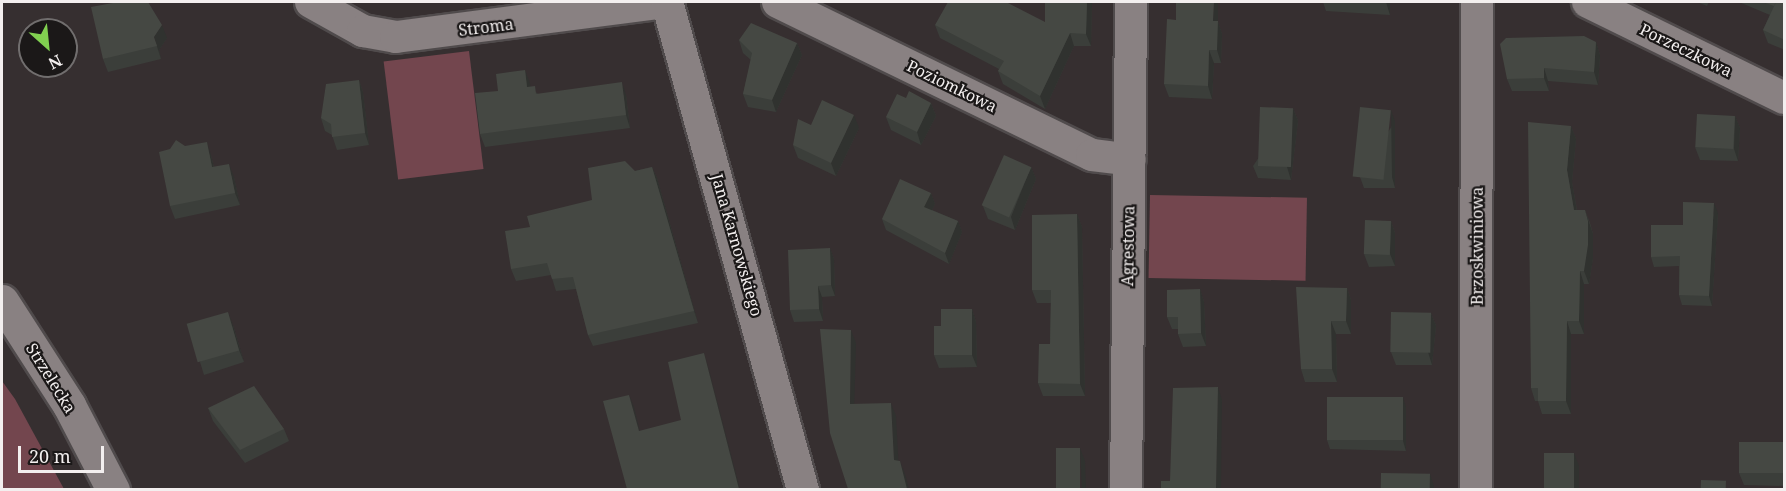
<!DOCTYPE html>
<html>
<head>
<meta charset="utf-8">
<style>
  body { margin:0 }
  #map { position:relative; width:1786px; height:491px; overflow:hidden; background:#362f30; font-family:"Noto Serif",serif }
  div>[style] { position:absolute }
  .green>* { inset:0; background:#73464e; transform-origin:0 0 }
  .roads { filter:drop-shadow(2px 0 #504b4c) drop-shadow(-2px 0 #504b4c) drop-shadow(0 2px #504b4c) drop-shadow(0 -2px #504b4c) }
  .minor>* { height:32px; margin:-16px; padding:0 16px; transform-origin:16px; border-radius:16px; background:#898182 }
  .tertiary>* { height:33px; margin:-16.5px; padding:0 16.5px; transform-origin:16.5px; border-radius:16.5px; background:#898182 }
  .wall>* { inset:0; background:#3b3e3a }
  .shaded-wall>* { inset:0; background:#30322f }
  .building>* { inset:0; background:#454843; transform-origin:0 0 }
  span { translate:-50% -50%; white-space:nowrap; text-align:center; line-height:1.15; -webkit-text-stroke:4.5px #1b1818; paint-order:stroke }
  .street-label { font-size:16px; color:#f3efef }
  .frame { position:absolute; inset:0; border:3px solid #f3efef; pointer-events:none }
  .north { position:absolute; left:18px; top:18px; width:60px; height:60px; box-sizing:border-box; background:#1b1818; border:2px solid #716e6e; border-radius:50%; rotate:153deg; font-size:16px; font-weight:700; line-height:24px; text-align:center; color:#f3efef }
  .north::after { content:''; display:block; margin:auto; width:21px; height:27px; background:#81d050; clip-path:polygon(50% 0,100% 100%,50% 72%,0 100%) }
  .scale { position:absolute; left:18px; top:446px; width:86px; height:27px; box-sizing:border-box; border:3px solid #f3efef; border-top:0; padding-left:8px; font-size:18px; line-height:21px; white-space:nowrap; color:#f3efef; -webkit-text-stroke:4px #1b1818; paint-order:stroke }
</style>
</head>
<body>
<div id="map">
  <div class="green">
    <div style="left:469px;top:51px;width:119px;height:86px;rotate:83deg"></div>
    <div style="left:1150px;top:195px;width:157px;height:83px;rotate:1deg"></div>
    <div style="clip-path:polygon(2px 381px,15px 399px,64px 489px,2px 489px)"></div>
  </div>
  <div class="roads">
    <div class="minor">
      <div style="left:311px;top:2px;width:60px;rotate:29.1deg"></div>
      <div style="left:363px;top:31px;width:34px;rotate:10deg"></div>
      <div style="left:396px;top:37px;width:273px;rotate:-7.4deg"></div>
      <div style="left:667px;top:2px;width:507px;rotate:74.43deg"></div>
      <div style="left:778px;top:2px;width:349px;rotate:26deg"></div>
      <div style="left:1092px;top:155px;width:38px;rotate:7deg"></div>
      <div style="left:1588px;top:2px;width:218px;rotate:26.1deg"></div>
      <div style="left:1126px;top:490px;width:488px;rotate:-89.4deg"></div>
      <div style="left:1476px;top:490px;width:488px;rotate:-89.9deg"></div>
    </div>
    <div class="tertiary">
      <div style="left:2px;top:301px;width:124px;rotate:57.2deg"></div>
      <div style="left:69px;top:405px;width:96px;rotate:62.6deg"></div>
    </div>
  </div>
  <div class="wall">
    <div style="clip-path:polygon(1092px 2px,1091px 46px,1074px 46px,1045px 109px,1003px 84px,998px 71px,999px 69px,940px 38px,935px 25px,1045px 22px)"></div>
    <div style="clip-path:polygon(1323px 2px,1390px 2px,1390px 15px,1326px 11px)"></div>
    <div style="clip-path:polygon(1697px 2px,1709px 2px,1707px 6px)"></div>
    <div style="clip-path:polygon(1739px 2px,1785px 2px,1785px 50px,1768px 43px,1763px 30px,1770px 15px)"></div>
    <div style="clip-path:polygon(1218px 22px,1222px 34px,1221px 63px,1214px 63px,1212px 99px,1169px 97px,1164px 84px)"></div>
    <div style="clip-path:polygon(167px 38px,159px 50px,161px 59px,108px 72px,103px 59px)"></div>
    <div style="clip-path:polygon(739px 40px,797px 43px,802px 55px,776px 112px,748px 107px,743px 94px,751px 60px,743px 53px)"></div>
    <div style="clip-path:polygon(1596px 42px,1600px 55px,1598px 85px,1548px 81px,1549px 91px,1512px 91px,1507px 79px)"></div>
    <div style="clip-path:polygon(525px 70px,530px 87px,538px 94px,626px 95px,630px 128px,485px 147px,480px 134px,498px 91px)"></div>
    <div style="clip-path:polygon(359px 80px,363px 92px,369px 145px,337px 150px,332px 135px,325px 131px,321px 118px)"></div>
    <div style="clip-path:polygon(931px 103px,936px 116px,921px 145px,891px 130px,886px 117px)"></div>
    <div style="clip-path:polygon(1293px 108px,1298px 121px,1291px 180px,1258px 178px,1253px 166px)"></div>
    <div style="clip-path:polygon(1735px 116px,1740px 128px,1738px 161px,1700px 160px,1695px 147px)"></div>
    <div style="clip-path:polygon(1395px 121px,1395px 188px,1364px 188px,1360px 177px)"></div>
    <div style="clip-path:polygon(1571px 126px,1576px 139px,1572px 182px,1577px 210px,1585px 210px,1590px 223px,1593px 234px,1593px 258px,1589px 284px,1584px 284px,1584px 334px,1571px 334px,1571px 414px,1542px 414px,1538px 401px,1535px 401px,1531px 388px)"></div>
    <div style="clip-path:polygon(859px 128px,836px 176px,798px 158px,793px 145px)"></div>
    <div style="clip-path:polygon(185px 146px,211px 155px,214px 167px,234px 177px,240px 205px,175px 219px,170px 206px)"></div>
    <div style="clip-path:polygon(652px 167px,657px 178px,698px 323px,593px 346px,588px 335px,576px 289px,556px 291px,551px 275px,516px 281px,511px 269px,530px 227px,592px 200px,635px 171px)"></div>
    <div style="clip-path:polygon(1031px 167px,1036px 179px,1015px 230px,988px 219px,983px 206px)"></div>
    <div style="clip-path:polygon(931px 193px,935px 204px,932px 210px,958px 221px,962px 232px,949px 264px,886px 230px,882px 219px)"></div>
    <div style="clip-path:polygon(1718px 213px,1712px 306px,1682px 305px,1679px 295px,1679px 266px,1654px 267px,1651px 257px,1683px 225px)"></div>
    <div style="clip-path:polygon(1077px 214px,1082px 227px,1085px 396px,1043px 396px,1038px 383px,1050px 344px,1051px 303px,1037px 303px,1032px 290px)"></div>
    <div style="clip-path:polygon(1391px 221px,1395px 233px,1395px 266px,1369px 267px,1364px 254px)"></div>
    <div style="clip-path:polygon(830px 248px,834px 259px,835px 296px,822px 297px,823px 321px,794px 322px,790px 310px)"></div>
    <div style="clip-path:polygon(1347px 288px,1351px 300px,1351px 334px,1336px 334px,1337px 382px,1305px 382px,1301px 369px)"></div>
    <div style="clip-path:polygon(1200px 289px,1204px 302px,1206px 346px,1183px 347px,1178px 334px,1178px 329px,1172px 329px,1167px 317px)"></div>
    <div style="clip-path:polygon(972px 309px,976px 322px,977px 367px,939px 368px,934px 355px,941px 326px)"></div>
    <div style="clip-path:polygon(1431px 313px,1436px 326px,1432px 365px,1396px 365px,1391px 352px)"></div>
    <div style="clip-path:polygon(233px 325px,244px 362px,204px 375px,200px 362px)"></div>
    <div style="clip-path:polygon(1406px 407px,1406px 451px,1330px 449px,1327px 440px)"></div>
    <div style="clip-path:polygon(208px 408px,284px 429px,289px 441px,245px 463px,213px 421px)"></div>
    <div style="clip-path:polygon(1785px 442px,1785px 486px,1744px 485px,1739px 473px)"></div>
  </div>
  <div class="shaded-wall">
    <div style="clip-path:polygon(1087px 2px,1092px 2px,1091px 46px,1086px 34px)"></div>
    <div style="clip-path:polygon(1214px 2px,1218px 2px,1218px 22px,1222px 34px,1221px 63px,1217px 50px,1213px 21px)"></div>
    <div style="clip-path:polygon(1386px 2px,1390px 2px,1390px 15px)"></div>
    <div style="clip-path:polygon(162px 25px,167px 38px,159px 50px,161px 59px,154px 37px)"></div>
    <div style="clip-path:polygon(1070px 33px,1074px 46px,1045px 109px,1040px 96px)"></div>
    <div style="clip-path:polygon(1596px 42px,1600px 55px,1598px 85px,1594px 72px)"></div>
    <div style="clip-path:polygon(797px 43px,802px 55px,776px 112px,772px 100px)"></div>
    <div style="clip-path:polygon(1209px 50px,1214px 63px,1212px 99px,1208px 86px)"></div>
    <div style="clip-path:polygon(1544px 68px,1548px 81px,1549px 91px,1544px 78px)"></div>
    <div style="clip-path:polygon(525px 70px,530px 83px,532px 100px,527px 87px)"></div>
    <div style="clip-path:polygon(359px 80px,363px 92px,369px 145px,365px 133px)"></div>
    <div style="clip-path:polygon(622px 82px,626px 95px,630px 128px,626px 115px)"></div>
    <div style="clip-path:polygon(931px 103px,936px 116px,921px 145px,917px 132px)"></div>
    <div style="clip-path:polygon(1293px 108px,1298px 121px,1291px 180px,1287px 167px)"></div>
    <div style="clip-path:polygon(1391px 110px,1395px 121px,1395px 188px,1392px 177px)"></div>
    <div style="clip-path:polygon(854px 115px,859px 128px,836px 176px,831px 163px)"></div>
    <div style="clip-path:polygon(1735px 116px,1740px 128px,1738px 161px,1734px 149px)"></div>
    <div style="clip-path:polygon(1571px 126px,1576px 139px,1572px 182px,1579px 223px,1574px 210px,1567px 170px)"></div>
    <div style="clip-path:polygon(207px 142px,211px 155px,217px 180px,212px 167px)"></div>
    <div style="clip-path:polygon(229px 164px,234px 177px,240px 205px,235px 193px)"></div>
    <div style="clip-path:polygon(652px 167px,657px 178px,698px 323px,694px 311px)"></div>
    <div style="clip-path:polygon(1031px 167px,1036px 179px,1015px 230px,1011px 217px)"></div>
    <div style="clip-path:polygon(931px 193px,935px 204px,928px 218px,924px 207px)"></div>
    <div style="clip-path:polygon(1714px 203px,1718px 213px,1712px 306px,1709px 296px)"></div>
    <div style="clip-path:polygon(1585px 210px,1593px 234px,1593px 258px,1589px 284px,1584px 271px)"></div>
    <div style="clip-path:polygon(1077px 214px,1082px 227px,1085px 396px,1080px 384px)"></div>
    <div style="clip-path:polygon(958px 221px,962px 232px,949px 264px,945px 253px)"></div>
    <div style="clip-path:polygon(1391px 221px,1395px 233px,1395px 266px,1390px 254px)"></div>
    <div style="clip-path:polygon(830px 248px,834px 259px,835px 296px,831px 285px)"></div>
    <div style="clip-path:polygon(1580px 271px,1584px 284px,1584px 334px,1579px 321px)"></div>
    <div style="clip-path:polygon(818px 286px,822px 297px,823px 321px,819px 309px)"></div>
    <div style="clip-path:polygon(1347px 288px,1351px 300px,1351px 334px,1346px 321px)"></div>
    <div style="clip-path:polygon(1200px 289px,1204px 302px,1206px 346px,1201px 333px)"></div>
    <div style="clip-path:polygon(972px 309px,976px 322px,977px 367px,972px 355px)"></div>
    <div style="clip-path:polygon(228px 312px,233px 325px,244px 362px,239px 350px)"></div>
    <div style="clip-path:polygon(1431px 313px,1436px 326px,1432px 365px,1428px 352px)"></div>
    <div style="clip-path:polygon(1331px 321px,1336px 334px,1337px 382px,1332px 369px)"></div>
    <div style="clip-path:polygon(1567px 321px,1571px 334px,1571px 414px,1566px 401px)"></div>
    <div style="clip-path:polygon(851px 330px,856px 343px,854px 416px,850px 404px)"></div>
    <div style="clip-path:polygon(704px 353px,708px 366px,740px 489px,739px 489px)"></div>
    <div style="clip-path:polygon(1218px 387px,1222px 400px,1221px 489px,1216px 489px)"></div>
    <div style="clip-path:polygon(629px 395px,634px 407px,643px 443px,639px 431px)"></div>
    <div style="clip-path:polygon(1403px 397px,1406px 407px,1406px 451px,1403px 441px)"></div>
    <div style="clip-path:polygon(891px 403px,896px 416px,899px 473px,894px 460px)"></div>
    <div style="clip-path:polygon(1080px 448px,1085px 461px,1086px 489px,1082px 489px)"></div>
    <div style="clip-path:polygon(1574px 453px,1579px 466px,1579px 489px,1574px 489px)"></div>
    <div style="clip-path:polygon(900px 461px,905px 474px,909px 489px,907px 489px)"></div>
    <div style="clip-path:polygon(1430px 474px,1434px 486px,1434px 489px,1430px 489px)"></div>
  </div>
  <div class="building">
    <div style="clip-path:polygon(118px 2px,148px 2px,162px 25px,154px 37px,157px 46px,103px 59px,91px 7px)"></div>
    <div style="clip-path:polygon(948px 2px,1006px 2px,1045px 22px,1045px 2px,1087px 2px,1086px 34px,1070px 33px,1040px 96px,998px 71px,1004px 61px,935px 25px)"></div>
    <div style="clip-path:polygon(1176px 2px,1214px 2px,1213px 21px,1218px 21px,1217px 50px,1209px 50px,1208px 86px,1164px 84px,1167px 19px,1176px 20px)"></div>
    <div style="clip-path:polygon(1763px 2px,1776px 2px,1774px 6px)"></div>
    <div style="clip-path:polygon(1776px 2px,1785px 2px,1785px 40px,1763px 30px)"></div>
    <div style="clip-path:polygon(751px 23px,797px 43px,772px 100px,743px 94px,752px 53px,739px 40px)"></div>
    <div style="clip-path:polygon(1584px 36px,1596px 42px,1594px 72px,1544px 68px,1544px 78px,1507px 79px,1500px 44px,1506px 38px)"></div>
    <div style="clip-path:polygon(525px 70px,527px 87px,535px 86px,536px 94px,622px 82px,626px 115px,480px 134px,475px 93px,498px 91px,496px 74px)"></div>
    <div style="clip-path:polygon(359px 80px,365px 133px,332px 137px,331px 124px,321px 118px,326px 84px)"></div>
    <div style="clip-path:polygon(909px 91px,931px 103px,917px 132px,886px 117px,897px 94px,906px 98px)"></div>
    <div style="clip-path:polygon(822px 100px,854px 115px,831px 163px,793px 145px,798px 119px,811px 125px)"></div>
    <div style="left:1260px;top:107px;width:33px;height:59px;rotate:2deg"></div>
    <div style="left:1360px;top:107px;width:31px;height:70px;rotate:6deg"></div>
    <div style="left:1697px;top:114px;width:38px;height:33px;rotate:3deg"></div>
    <div style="clip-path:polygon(1528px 122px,1571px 126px,1567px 170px,1574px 210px,1585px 210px,1588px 221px,1588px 245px,1584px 271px,1580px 271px,1579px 321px,1567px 321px,1566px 401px,1538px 401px,1538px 388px,1531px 388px)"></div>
    <div style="clip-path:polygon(176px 140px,185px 146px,207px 142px,212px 167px,229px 164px,235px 193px,170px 206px,159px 152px,170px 149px)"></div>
    <div style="left:1004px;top:155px;width:30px;height:55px;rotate:24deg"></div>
    <div style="clip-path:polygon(625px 161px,635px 171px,652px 167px,694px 311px,588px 335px,573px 277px,552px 279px,547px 263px,511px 269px,505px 231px,530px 227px,527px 216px,592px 200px,588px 168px)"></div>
    <div style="clip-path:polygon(900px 179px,931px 193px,924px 207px,958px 221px,945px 253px,882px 219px)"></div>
    <div style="clip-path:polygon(1683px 202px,1714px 203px,1709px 296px,1679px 295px,1680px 256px,1651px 257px,1651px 225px,1683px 225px)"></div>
    <div style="clip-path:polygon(1077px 214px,1080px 384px,1038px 383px,1039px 344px,1050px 344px,1051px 290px,1032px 290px,1032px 215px)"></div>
    <div style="left:1365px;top:220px;width:26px;height:34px;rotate:2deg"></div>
    <div style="clip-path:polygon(830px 248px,831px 285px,818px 286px,819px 309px,790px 310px,788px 250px)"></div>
    <div style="clip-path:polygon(1296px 287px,1347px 288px,1346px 321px,1331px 321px,1332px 369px,1301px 369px)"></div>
    <div style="clip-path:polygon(1200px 289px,1201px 333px,1178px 334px,1178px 317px,1167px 317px,1167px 290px)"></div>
    <div style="clip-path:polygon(941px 309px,972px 309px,972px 355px,934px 355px,934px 326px,941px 326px)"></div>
    <div style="left:228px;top:312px;width:40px;height:43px;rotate:74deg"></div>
    <div style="left:1391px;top:312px;width:40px;height:40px;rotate:1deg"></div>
    <div style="clip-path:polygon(820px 329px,851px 330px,850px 404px,891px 403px,894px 460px,900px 461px,907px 489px,848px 489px,830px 433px)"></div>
    <div style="clip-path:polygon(704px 353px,739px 489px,627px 489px,603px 401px,629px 395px,639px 431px,681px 420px,668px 362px)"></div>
    <div style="clip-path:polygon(254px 386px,284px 429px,240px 450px,208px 408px)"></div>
    <div style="clip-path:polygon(1218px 387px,1216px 489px,1161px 489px,1161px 481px,1170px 481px,1173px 388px)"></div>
    <div style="left:1327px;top:397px;width:76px;height:43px"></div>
    <div style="left:1739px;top:442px;width:46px;height:31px"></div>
    <div style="left:1056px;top:448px;width:24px;height:41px"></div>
    <div style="left:1544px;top:453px;width:30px;height:36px"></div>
    <div style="left:1381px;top:473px;width:49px;height:16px;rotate:1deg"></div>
    <div style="left:1701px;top:480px;width:25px;height:9px;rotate:2deg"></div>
  </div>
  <div class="street-label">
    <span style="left:486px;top:27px;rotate:-7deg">Stroma</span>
    <span style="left:1686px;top:50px;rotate:26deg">Porzeczkowa</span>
    <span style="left:952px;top:86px;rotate:26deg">Poziomkowa</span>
    <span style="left:737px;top:245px;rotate:74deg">Jana Karnowskiego</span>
    <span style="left:1128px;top:246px;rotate:-89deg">Agrestowa</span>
    <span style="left:1477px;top:246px;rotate:-90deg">Brzoskwiniowa</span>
    <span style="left:51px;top:378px;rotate:58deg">Strzelecka</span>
  </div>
  <div class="frame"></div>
  <div class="north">N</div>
  <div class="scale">20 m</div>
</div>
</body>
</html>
